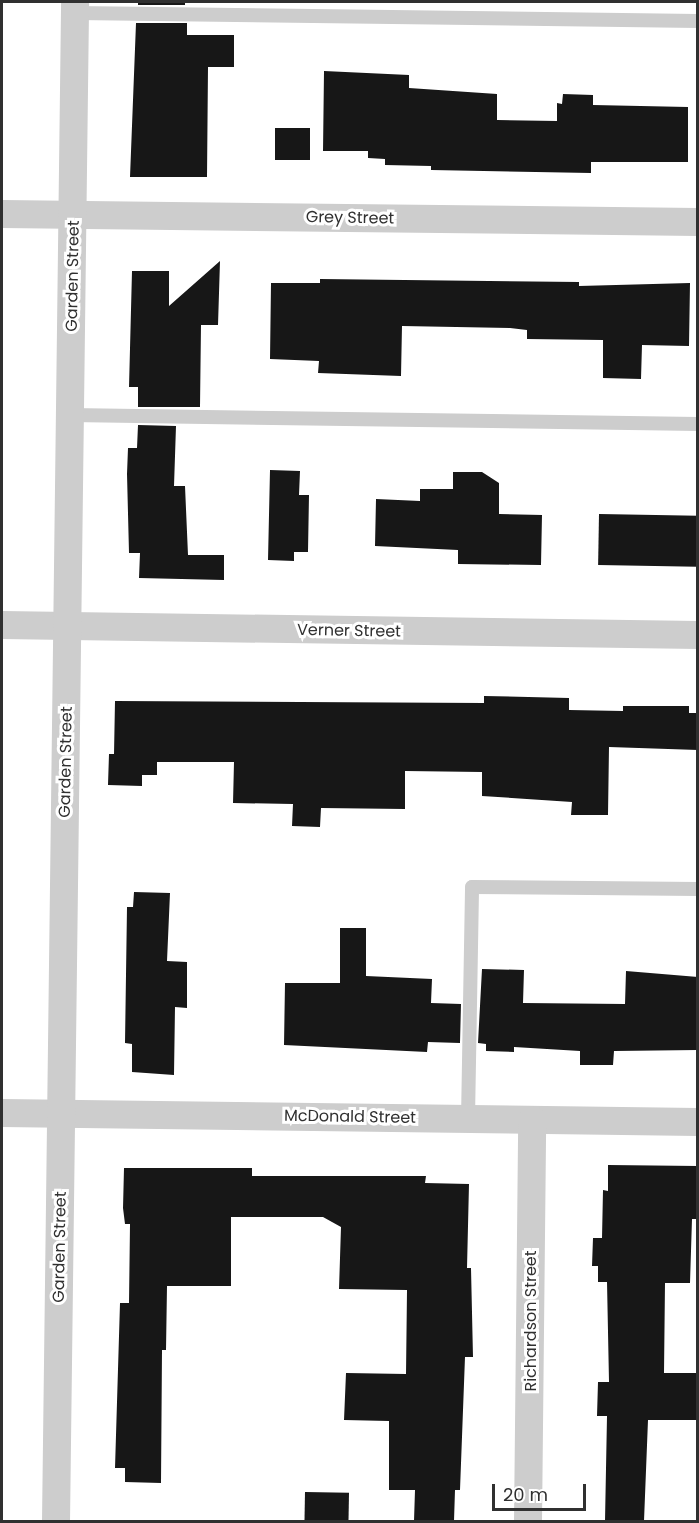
<!DOCTYPE html>
<html>
<head>
<meta charset="utf-8">
<style>
  body { margin:0 }
  #map { position:relative; width:699px; height:1523px; overflow:hidden; background:#fff; font-family:Poppins,sans-serif }
  div>[style] { position:absolute }
  .building>* { inset:0; background:#171717; transform-origin:0 0 }
  .service>* { height:14px; margin:-7px; padding:0 7px; transform-origin:7px; border-radius:7px; background:#cdcdcd }
  .minor>* { height:28px; margin:-14px; padding:0 14px; transform-origin:14px; border-radius:14px; background:#cdcdcd }
  span { translate:-50% -50%; white-space:nowrap; text-align:center; line-height:1.15; -webkit-text-stroke:6px #fff; paint-order:stroke }
  .street-label { font-size:16px; color:#303030 }
  .frame { position:absolute; inset:0; border:3px solid #303030; pointer-events:none }
  .scale { position:absolute; left:492px; top:1484px; width:94px; height:27px; box-sizing:border-box; border:3px solid #303030; border-top:0; padding-left:8px; font-size:18px; line-height:21px; white-space:nowrap; color:#303030; -webkit-text-stroke:4px #fff; paint-order:stroke }
</style>
</head>
<body>
<div id="map">
  <div class="building">
    <div style="left:138px;top:2px;width:47px;height:3px"></div>
    <div style="clip-path:polygon(136px 23px,187px 23px,187px 35px,234px 35px,234px 67px,208px 67px,207px 177px,130px 177px)"></div>
    <div style="clip-path:polygon(324px 71px,409px 75px,409px 88px,497px 94px,497px 120px,557px 121px,557px 103px,562px 104px,563px 94px,593px 95px,593px 105px,688px 107px,688px 162px,591px 162px,591px 173px,431px 170px,431px 166px,385px 165px,385px 159px,368px 158px,368px 151px,323px 151px)"></div>
    <div style="left:275px;top:128px;width:35px;height:32px"></div>
    <div style="clip-path:polygon(220px 261px,218px 325px,201px 325px,200px 407px,138px 407px,138px 387px,129px 387px,132px 271px,169px 271px,169px 306px)"></div>
    <div style="clip-path:polygon(320px 279px,579px 282px,579px 286px,690px 283px,689px 346px,642px 345px,641px 379px,603px 378px,603px 340px,527px 339px,527px 330px,510px 328px,402px 326px,401px 376px,318px 373px,319px 361px,270px 359px,271px 283px,320px 283px)"></div>
    <div style="clip-path:polygon(138px 425px,176px 426px,174px 486px,185px 486px,188px 555px,224px 555px,224px 580px,139px 578px,140px 553px,129px 553px,127px 474px,128px 448px,137px 448px)"></div>
    <div style="clip-path:polygon(270px 470px,300px 471px,299px 495px,309px 495px,308px 552px,294px 552px,294px 561px,268px 560px)"></div>
    <div style="clip-path:polygon(453px 472px,482px 472px,499px 483px,499px 514px,542px 515px,541px 565px,458px 564px,458px 550px,375px 546px,376px 499px,420px 501px,420px 489px,453px 489px)"></div>
    <div style="left:599px;top:514px;width:99px;height:51px;rotate:1deg"></div>
    <div style="clip-path:polygon(484px 696px,569px 698px,569px 710px,623px 711px,623px 706px,689px 706px,689px 713px,698px 713px,698px 750px,609px 747px,608px 815px,571px 815px,572px 802px,482px 796px,482px 772px,405px 771px,405px 809px,321px 808px,320px 827px,292px 826px,293px 804px,233px 803px,234px 762px,157px 762px,157px 775px,142px 775px,142px 786px,108px 785px,109px 754px,114px 754px,115px 701px,484px 703px)"></div>
    <div style="clip-path:polygon(134px 892px,170px 893px,167px 961px,187px 962px,187px 1008px,175px 1007px,174px 1075px,132px 1072px,132px 1044px,125px 1043px,127px 907px,133px 907px)"></div>
    <div style="clip-path:polygon(340px 928px,366px 928px,366px 976px,432px 979px,431px 1003px,461px 1004px,460px 1043px,428px 1042px,427px 1052px,284px 1045px,285px 983px,340px 983px)"></div>
    <div style="clip-path:polygon(482px 969px,524px 970px,523px 1003px,625px 1004px,626px 971px,698px 977px,698px 1050px,614px 1051px,613px 1065px,580px 1065px,580px 1051px,514px 1047px,514px 1052px,486px 1051px,486px 1044px,478px 1043px)"></div>
    <div style="clip-path:polygon(608px 1165px,698px 1166px,698px 1219px,692px 1219px,690px 1283px,665px 1283px,664px 1373px,698px 1373px,698px 1420px,648px 1420px,644px 1521px,605px 1521px,607px 1416px,597px 1416px,598px 1382px,609px 1382px,607px 1282px,598px 1282px,598px 1266px,592px 1266px,593px 1238px,602px 1238px,603px 1190px,608px 1191px)"></div>
    <div style="clip-path:polygon(124px 1168px,252px 1168px,252px 1176px,426px 1176px,425px 1183px,469px 1184px,467px 1268px,471px 1268px,473px 1357px,465px 1357px,460px 1490px,455px 1490px,454px 1521px,414px 1521px,415px 1490px,389px 1490px,389px 1421px,344px 1420px,346px 1373px,406px 1374px,407px 1290px,339px 1289px,341px 1227px,323px 1217px,231px 1217px,231px 1286px,167px 1286px,166px 1350px,162px 1350px,161px 1483px,125px 1482px,125px 1468px,115px 1468px,120px 1303px,129px 1303px,130px 1224px,125px 1224px,123px 1208px)"></div>
    <div style="left:305px;top:1492px;width:44px;height:29px;rotate:1deg"></div>
  </div>
  <div class="service">
    <div style="left:75px;top:13px;width:623px;rotate:0.74deg"></div>
    <div style="left:70px;top:415px;width:628px;rotate:0.82deg"></div>
    <div style="left:468px;top:1119px;width:232px;rotate:-89deg"></div>
    <div style="left:472px;top:887px;width:226px;rotate:0.5deg"></div>
  </div>
  <div class="minor">
    <div style="left:2px;top:214px;width:696px;rotate:0.66deg"></div>
    <div style="left:2px;top:625px;width:696px;rotate:0.82deg"></div>
    <div style="left:2px;top:1113px;width:696px;rotate:0.74deg"></div>
    <div style="left:56px;top:1522px;width:1520px;rotate:-89.28deg"></div>
    <div style="left:528px;top:1522px;width:402px;rotate:-89.4deg"></div>
  </div>
  <div class="street-label">
    <span style="left:350px;top:218px;rotate:1deg">Grey Street</span>
    <span style="left:73px;top:276px;rotate:-89deg">Garden Street</span>
    <span style="left:349px;top:631px;rotate:1deg">Verner Street</span>
    <span style="left:66px;top:762px;rotate:-89deg">Garden Street</span>
    <span style="left:350px;top:1117px;rotate:1deg">McDonald Street</span>
    <span style="left:60px;top:1247px;rotate:-89deg">Garden Street</span>
    <span style="left:531px;top:1321px;rotate:-90deg">Richardson Street</span>
  </div>
  <div class="frame"></div>
  <div class="scale">20 m</div>
</div>
</body>
</html>
